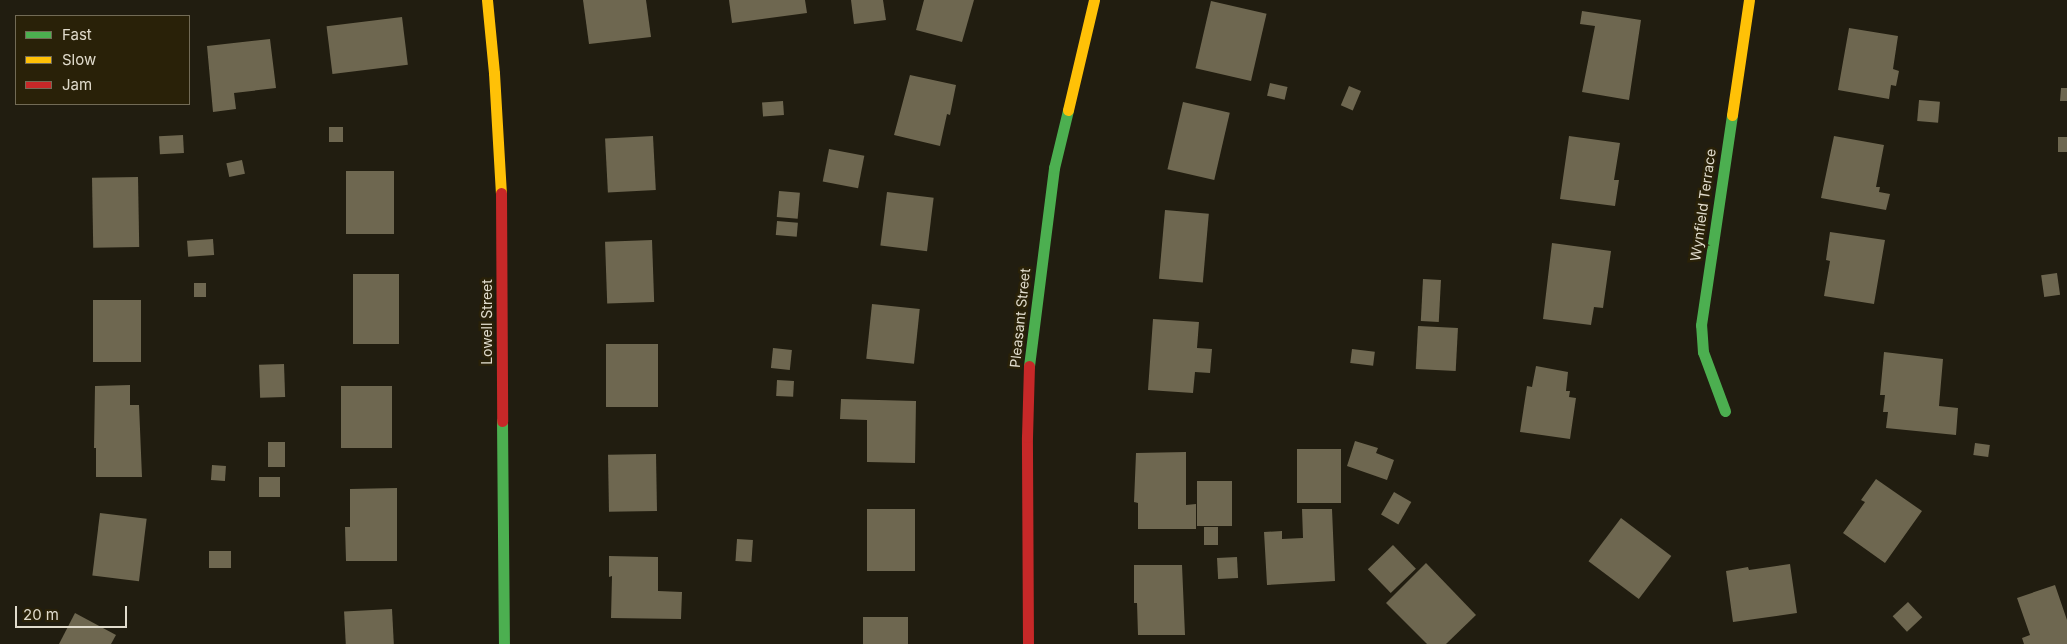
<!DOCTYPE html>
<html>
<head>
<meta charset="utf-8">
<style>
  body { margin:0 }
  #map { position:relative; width:2067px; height:644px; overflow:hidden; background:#211d10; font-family:Inter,sans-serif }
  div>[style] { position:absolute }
  .building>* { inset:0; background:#6e6750; transform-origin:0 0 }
  .fast>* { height:11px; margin:-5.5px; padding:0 5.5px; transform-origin:5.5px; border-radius:5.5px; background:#4caf50 }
  .slow>* { height:11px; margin:-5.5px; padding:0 5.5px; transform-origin:5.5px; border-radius:5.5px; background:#ffc107 }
  .jam>* { height:11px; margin:-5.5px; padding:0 5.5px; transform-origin:5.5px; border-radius:5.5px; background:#c62828 }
  span { translate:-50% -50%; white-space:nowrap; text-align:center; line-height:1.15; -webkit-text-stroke:5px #292108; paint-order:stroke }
  .street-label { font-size:14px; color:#e0dbcc }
  .legend { position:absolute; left:15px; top:15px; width:175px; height:90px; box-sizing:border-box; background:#292108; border:1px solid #726b56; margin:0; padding:6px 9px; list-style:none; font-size:15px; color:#e0dbcc }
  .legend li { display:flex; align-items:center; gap:10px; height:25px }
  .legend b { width:25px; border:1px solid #726b56 }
  .scale { position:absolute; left:15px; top:606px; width:112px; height:22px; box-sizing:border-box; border:2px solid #e0dbcc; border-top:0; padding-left:6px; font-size:15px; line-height:18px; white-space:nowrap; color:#e0dbcc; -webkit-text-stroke:4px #292108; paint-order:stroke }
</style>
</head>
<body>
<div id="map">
  <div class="building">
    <div style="clip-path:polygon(583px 0,646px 0,651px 37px,589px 44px)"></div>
    <div style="clip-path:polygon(729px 0,805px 0,807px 13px,732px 23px)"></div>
    <div style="clip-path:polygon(851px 0,883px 0,886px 20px,854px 24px)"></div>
    <div style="clip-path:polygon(924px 0,974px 0,962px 42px,916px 30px)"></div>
    <div style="left:1211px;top:1px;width:57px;height:69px;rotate:13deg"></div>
    <div style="clip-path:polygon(1582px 11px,1641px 20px,1629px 100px,1582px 92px,1595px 26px,1580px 24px)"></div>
    <div style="left:402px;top:17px;width:48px;height:76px;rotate:83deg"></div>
    <div style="clip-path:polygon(1849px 28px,1898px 36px,1893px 69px,1899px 71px,1896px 86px,1891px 85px,1889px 99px,1838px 90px)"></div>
    <div style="clip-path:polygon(270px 39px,276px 88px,234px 93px,236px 109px,213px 112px,207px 46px)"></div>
    <div style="clip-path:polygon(910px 75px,956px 85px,950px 115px,947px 114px,940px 146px,894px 135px)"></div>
    <div style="left:1270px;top:83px;width:18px;height:13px;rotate:13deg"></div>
    <div style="left:1349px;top:86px;width:13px;height:21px;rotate:23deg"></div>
    <div style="clip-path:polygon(2061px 88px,2067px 88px,2067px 101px,2060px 101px)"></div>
    <div style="left:1919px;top:100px;width:21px;height:21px;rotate:5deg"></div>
    <div style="left:783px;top:101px;width:14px;height:21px;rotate:86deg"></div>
    <div style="left:1183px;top:102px;width:48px;height:69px;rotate:13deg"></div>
    <div style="left:343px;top:127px;width:15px;height:14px;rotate:90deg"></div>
    <div style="left:183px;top:135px;width:18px;height:24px;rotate:87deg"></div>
    <div style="left:653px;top:136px;width:54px;height:48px;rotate:87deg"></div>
    <div style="clip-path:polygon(1569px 136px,1620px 143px,1614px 180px,1619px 180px,1615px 206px,1560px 199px)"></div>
    <div style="clip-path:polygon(1834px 136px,1884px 145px,1876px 187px,1880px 187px,1879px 192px,1890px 194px,1886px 210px,1821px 198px)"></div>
    <div style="left:2058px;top:137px;width:9px;height:15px"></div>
    <div style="left:829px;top:149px;width:36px;height:33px;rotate:11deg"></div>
    <div style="left:242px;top:160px;width:14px;height:16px;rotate:78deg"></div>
    <div style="left:346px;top:171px;width:48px;height:63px"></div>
    <div style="left:138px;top:177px;width:70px;height:46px;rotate:89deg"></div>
    <div style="left:779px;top:191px;width:21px;height:26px;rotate:5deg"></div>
    <div style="left:887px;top:192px;width:47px;height:54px;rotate:7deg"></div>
    <div style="left:1165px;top:210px;width:44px;height:69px;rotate:5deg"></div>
    <div style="left:777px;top:221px;width:21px;height:14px;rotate:5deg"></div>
    <div style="clip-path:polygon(1830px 232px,1885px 240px,1874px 304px,1824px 296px,1830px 261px,1826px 260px)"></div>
    <div style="left:213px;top:239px;width:16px;height:26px;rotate:86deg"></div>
    <div style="left:652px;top:240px;width:62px;height:47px;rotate:88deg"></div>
    <div style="clip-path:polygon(1552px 243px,1611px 251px,1603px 308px,1594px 307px,1591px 325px,1543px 319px)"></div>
    <div style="left:2057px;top:273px;width:22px;height:16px;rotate:82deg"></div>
    <div style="left:353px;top:274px;width:46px;height:70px"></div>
    <div style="left:1423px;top:279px;width:18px;height:42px;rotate:3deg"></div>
    <div style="left:206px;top:283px;width:14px;height:12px;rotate:90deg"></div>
    <div style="left:93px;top:300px;width:48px;height:62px"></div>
    <div style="left:872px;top:304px;width:48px;height:55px;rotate:6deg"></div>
    <div style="clip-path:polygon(1153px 319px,1199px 322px,1197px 348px,1212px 349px,1210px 373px,1195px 372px,1193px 393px,1148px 390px)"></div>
    <div style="left:1418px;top:326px;width:40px;height:43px;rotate:3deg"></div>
    <div style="left:606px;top:344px;width:52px;height:63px"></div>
    <div style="left:773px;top:348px;width:19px;height:20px;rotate:6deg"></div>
    <div style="left:1352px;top:349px;width:23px;height:14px;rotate:7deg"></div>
    <div style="clip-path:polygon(1884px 352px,1943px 359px,1939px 406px,1958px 408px,1956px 435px,1886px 428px,1888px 412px,1883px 412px,1885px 395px,1880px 395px)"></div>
    <div style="left:284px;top:364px;width:33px;height:25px;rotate:88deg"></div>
    <div style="clip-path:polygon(1536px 366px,1568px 372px,1566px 391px,1570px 391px,1569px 397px,1576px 398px,1570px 439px,1520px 432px,1527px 386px,1532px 387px)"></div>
    <div style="left:777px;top:380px;width:17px;height:16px;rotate:3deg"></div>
    <div style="clip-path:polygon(130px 385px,130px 405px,139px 405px,142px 477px,96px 477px,96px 448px,94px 448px,95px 386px)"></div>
    <div style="left:341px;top:386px;width:51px;height:62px"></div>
    <div style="clip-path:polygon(841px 399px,916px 401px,915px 463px,867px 462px,867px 420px,840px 419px)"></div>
    <div style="clip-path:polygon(1355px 441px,1378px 448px,1376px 453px,1394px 460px,1387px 480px,1347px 466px)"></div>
    <div style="left:268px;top:442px;width:17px;height:25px"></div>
    <div style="left:1975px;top:443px;width:15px;height:12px;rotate:8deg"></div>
    <div style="left:1297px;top:449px;width:44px;height:54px"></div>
    <div style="clip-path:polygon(1186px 452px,1186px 505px,1196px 504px,1196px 529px,1138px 529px,1138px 503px,1134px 502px,1136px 453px)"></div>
    <div style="left:656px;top:454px;width:57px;height:48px;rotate:89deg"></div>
    <div style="left:212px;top:465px;width:14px;height:15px;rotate:4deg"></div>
    <div style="left:259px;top:477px;width:21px;height:20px"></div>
    <div style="clip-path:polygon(1876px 479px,1922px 511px,1885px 563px,1843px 533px,1865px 502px,1861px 500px)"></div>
    <div style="left:1197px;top:481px;width:35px;height:45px"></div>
    <div style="clip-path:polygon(397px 488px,397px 561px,346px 561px,345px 527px,350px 527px,350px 489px)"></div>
    <div style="left:1394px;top:492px;width:20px;height:26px;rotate:30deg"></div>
    <div style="left:915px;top:509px;width:62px;height:48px;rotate:90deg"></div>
    <div style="clip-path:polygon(1302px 509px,1332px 509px,1335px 581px,1267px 585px,1264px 532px,1282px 531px,1282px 539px,1303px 538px)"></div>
    <div style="left:100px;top:513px;width:47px;height:63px;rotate:7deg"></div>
    <div style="left:1621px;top:518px;width:63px;height:54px;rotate:37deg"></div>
    <div style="left:1204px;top:527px;width:14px;height:18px"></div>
    <div style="left:737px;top:539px;width:16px;height:22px;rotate:4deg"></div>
    <div style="left:1393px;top:545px;width:33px;height:35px;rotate:46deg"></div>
    <div style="left:209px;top:551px;width:22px;height:17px"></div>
    <div style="clip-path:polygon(609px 556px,658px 557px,658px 591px,682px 592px,681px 619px,611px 618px,612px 576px,609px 577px)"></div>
    <div style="left:1237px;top:557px;width:21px;height:20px;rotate:87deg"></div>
    <div style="clip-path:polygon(1426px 563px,1476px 615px,1446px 644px,1427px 644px,1386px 603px)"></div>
    <div style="clip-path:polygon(1790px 564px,1797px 613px,1733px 622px,1726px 571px,1748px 567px,1749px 570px)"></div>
    <div style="clip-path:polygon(1134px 565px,1182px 565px,1185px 635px,1138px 635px,1137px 603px,1134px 603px)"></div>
    <div style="clip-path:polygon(2055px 585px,2067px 620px,2067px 644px,2024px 644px,2022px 638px,2030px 635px,2017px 598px)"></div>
    <div style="left:1908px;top:602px;width:21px;height:21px;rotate:47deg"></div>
    <div style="left:392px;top:609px;width:35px;height:48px;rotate:87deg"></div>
    <div style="clip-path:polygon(75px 613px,116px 635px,111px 644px,59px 644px)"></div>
    <div style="left:863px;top:617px;width:45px;height:27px"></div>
  </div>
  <div class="fast">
    <div style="left:1029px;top:366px;width:200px;rotate:-82.8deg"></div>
    <div style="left:1054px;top:168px;width:60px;rotate:-76.4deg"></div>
    <div style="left:1725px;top:411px;width:63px;rotate:-110.4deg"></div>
    <div style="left:1703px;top:352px;width:27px;rotate:-94deg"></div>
    <div style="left:1701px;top:325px;width:212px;rotate:-81.6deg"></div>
    <div style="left:502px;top:421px;width:223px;rotate:89.5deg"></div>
  </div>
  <div class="slow">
    <div style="left:487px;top:0;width:73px;rotate:84.5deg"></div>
    <div style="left:494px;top:73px;width:120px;rotate:86.7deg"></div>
    <div style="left:1068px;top:110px;width:113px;rotate:-76.7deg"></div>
    <div style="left:1732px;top:115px;width:116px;rotate:-81.6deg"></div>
  </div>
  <div class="jam">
    <div style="left:501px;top:193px;width:228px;rotate:89.7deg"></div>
    <div style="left:1028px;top:644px;width:207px;rotate:-90.3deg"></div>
    <div style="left:1027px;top:437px;width:71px;rotate:-88.4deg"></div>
  </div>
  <div class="street-label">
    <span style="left:1703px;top:205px;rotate:-82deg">Wynfield Terrace</span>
    <span style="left:1020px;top:318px;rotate:-84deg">Pleasant Street</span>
    <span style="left:487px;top:322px;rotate:-90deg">Lowell Street</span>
  </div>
  <ul class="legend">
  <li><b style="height:6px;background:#4caf50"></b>Fast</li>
  <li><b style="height:6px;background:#ffc107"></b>Slow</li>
  <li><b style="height:6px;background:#c62828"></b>Jam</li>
  </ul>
  <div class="scale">20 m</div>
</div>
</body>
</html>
